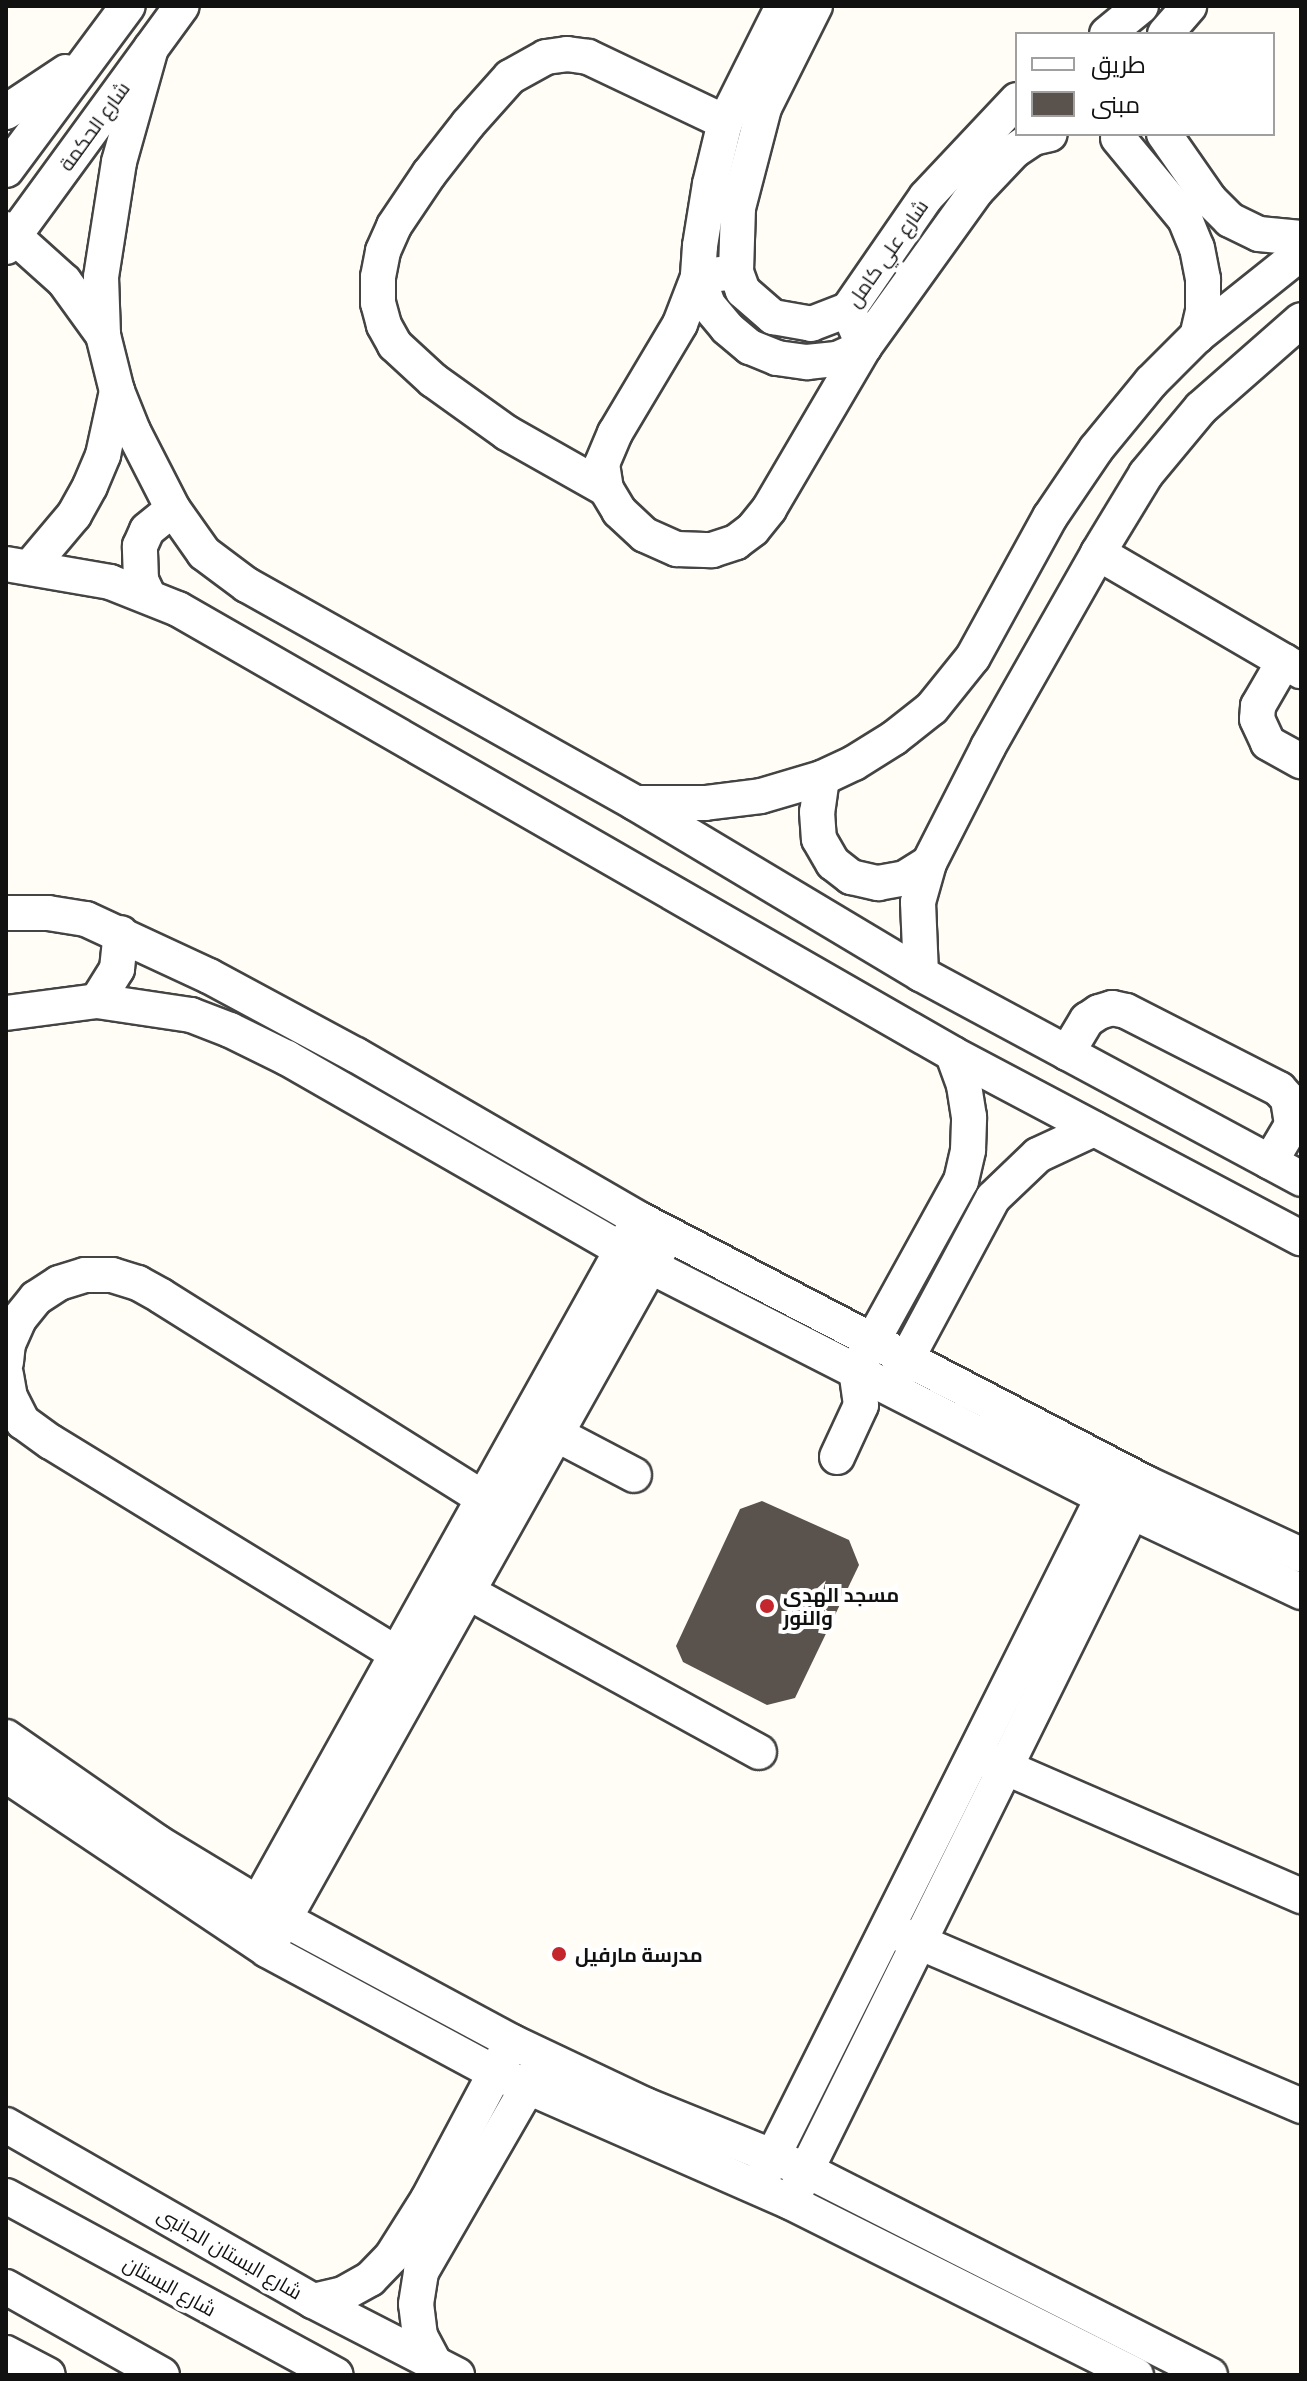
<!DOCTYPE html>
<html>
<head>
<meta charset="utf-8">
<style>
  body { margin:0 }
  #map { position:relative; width:1307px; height:2381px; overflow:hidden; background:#fffdf5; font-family:Georgia,Cairo,serif }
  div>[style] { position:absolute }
  .building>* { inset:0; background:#5a524d }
  .roads { filter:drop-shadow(2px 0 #444) drop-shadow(-2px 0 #444) drop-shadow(0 2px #444) drop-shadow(0 -2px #444) }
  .minor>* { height:34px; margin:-17px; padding:0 17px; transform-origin:17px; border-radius:17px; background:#fff }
  .dots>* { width:22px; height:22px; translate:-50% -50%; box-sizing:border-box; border:4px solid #fff; border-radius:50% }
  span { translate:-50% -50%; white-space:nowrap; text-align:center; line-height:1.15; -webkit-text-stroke:8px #fff; paint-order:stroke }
  .street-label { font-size:20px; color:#111 }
  .poi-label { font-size:20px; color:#111; font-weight:700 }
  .left { translate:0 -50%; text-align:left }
  .frame { position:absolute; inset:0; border:8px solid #111; pointer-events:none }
  .legend { position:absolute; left:1015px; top:32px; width:260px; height:104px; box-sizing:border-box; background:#fff; border:2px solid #a0a0a0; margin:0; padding:10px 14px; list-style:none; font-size:24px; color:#111 }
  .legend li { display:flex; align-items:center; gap:16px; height:40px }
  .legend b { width:40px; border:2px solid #a0a0a0 }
</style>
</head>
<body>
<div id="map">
  <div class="building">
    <div style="clip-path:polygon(762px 1501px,849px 1540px,859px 1565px,795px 1698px,767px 1705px,683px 1662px,676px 1646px,740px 1509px)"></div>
  </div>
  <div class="roads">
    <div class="minor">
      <div style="left:783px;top:6px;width:130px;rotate:116.6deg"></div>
      <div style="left:725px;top:122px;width:64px;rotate:103.6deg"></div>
      <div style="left:710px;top:184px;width:63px;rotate:99.2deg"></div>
      <div style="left:700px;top:246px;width:31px;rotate:94deg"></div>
      <div style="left:698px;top:277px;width:30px;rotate:70deg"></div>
      <div style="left:708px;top:305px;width:30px;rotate:50deg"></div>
      <div style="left:727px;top:328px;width:30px;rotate:40deg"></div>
      <div style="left:750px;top:347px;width:29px;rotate:22deg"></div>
      <div style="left:777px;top:358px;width:30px;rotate:8deg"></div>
      <div style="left:807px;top:362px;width:30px;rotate:-6deg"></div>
      <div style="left:837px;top:359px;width:30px;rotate:-24deg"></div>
      <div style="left:864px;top:347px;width:193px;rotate:-54.3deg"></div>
      <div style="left:977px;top:190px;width:54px;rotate:-46.5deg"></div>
      <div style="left:1014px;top:151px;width:23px;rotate:-34deg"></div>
      <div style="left:1033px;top:138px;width:17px;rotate:-13deg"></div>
      <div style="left:815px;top:6px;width:114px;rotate:116.6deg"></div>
      <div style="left:764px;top:108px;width:103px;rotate:104.6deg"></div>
      <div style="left:738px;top:208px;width:64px;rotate:91.8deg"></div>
      <div style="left:736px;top:272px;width:20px;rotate:70deg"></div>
      <div style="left:743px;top:291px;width:40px;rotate:41deg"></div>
      <div style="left:773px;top:317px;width:39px;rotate:10deg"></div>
      <div style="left:811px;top:324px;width:40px;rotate:-21deg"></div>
      <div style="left:848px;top:310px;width:137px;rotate:-55.4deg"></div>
      <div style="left:926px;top:197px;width:133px;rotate:-46.8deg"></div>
      <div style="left:1107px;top:34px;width:44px;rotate:-39.5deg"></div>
      <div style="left:1165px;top:34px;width:37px;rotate:-49deg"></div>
      <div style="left:151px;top:48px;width:118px;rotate:105.7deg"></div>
      <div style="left:119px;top:162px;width:116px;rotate:98.9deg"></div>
      <div style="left:101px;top:277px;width:58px;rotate:88deg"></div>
      <div style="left:103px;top:335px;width:58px;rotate:76deg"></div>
      <div style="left:117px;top:391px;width:43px;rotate:68.2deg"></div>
      <div style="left:133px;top:431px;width:88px;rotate:62.9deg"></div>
      <div style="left:173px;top:509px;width:54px;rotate:54.8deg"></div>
      <div style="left:204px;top:553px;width:54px;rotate:36.7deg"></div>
      <div style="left:247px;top:585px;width:445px;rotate:29.3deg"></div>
      <div style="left:635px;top:803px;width:333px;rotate:30.9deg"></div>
      <div style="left:921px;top:974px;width:432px;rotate:28.3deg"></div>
      <div style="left:6px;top:112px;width:72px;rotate:-33.7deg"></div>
      <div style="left:1164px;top:134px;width:80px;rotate:55.1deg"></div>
      <div style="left:1210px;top:200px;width:28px;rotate:45deg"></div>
      <div style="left:1230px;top:220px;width:32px;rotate:26deg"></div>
      <div style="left:1259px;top:234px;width:42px;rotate:5.4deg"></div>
      <div style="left:1118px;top:138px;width:105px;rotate:50.4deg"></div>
      <div style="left:1185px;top:219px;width:31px;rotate:68deg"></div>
      <div style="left:1197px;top:248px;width:32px;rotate:79deg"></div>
      <div style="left:1203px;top:279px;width:32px;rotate:90deg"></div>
      <div style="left:1203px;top:311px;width:26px;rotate:103deg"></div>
      <div style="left:6px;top:170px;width:204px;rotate:-53.4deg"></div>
      <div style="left:6px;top:229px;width:78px;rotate:41.9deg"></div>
      <div style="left:64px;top:281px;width:67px;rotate:54.2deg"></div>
      <div style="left:6px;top:247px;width:298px;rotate:-53.9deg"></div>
      <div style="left:736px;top:272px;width:38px;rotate:173deg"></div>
      <div style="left:698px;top:277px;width:50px;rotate:111deg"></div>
      <div style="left:680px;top:324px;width:127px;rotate:120.8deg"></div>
      <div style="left:615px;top:433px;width:34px;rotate:113deg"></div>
      <div style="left:602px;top:464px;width:25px;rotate:81deg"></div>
      <div style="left:606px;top:489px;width:26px;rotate:59deg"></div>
      <div style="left:619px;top:511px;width:35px;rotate:43deg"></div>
      <div style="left:645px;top:535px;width:35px;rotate:24deg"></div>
      <div style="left:677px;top:549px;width:35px;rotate:2deg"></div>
      <div style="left:712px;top:550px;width:25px;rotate:-18deg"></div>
      <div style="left:736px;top:542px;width:21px;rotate:-37deg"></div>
      <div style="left:753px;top:529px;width:26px;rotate:-51deg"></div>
      <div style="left:769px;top:509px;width:188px;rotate:-59.6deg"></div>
      <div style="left:864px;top:347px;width:40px;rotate:-113.4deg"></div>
      <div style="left:606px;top:489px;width:114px;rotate:-150.5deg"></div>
      <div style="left:507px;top:433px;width:91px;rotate:-144.4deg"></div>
      <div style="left:433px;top:380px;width:52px;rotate:-137.4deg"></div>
      <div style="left:395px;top:345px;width:23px;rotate:-119deg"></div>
      <div style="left:384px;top:325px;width:23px;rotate:-105deg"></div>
      <div style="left:378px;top:303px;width:26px;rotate:-90deg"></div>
      <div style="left:378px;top:277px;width:26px;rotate:-79deg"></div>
      <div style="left:383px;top:251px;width:27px;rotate:-66deg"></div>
      <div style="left:394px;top:226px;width:63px;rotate:-56.1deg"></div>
      <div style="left:429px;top:174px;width:63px;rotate:-52deg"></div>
      <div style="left:468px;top:124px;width:63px;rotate:-48.2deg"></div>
      <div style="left:510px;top:77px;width:41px;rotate:-29.1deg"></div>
      <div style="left:546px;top:57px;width:21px;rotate:-8deg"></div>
      <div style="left:567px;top:54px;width:21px;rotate:8deg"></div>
      <div style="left:588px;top:57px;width:152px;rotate:25.4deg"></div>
      <div style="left:1098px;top:553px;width:235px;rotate:30.2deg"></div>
      <div style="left:6px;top:564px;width:106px;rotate:9.8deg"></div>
      <div style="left:110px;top:582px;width:73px;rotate:21.7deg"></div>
      <div style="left:178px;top:609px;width:894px;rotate:29.86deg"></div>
      <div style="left:953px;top:1054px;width:394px;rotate:27.9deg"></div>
      <div style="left:31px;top:566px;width:67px;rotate:-49.9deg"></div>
      <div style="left:74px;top:515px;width:33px;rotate:-61deg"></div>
      <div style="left:90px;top:486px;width:34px;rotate:-67deg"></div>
      <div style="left:103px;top:455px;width:66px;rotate:-77.7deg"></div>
      <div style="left:148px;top:595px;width:17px;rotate:-115deg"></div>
      <div style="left:141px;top:580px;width:34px;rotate:-92deg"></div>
      <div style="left:140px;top:546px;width:17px;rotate:-66deg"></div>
      <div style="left:147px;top:530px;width:33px;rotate:-39deg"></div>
      <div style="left:1284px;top:661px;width:52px;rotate:120deg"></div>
      <div style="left:1258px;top:706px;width:13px;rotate:94deg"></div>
      <div style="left:1257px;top:719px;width:26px;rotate:65deg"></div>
      <div style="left:1268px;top:743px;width:38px;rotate:29deg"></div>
      <div style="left:822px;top:778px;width:34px;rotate:98deg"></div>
      <div style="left:817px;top:812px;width:27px;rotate:86deg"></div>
      <div style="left:819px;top:839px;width:28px;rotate:60deg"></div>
      <div style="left:833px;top:863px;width:23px;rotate:38deg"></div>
      <div style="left:851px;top:877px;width:28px;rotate:13deg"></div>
      <div style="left:878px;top:883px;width:27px;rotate:-10deg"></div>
      <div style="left:905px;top:878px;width:28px;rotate:-32deg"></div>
      <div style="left:636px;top:803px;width:69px"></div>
      <div style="left:705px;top:803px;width:56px;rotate:-7.1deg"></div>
      <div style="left:761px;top:796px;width:64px;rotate:-16.4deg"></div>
      <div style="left:822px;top:778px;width:35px;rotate:-25deg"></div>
      <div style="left:854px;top:763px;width:47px;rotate:-32deg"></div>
      <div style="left:894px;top:738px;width:48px;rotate:-38.3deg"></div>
      <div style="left:932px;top:708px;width:65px;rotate:-51.2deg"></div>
      <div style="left:973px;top:657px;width:160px;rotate:-61.2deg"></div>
      <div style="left:1050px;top:517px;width:82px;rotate:-55.9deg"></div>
      <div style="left:1096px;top:449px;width:87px;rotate:-50.6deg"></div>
      <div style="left:1151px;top:382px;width:65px;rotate:-45deg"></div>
      <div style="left:1197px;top:336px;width:133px;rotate:-38.6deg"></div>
      <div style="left:6px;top:913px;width:42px"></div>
      <div style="left:48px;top:913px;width:38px;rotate:9deg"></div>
      <div style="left:86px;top:919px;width:136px;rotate:24.9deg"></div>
      <div style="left:209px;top:976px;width:167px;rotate:28.3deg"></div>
      <div style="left:356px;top:1055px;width:327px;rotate:30.1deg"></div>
      <div style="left:639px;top:1219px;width:572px;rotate:27.51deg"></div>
      <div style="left:1146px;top:1483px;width:171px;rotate:24.9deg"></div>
      <div style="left:921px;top:974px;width:72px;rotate:-92.4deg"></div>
      <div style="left:918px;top:902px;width:41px;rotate:-74.2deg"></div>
      <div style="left:929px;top:863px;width:130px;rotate:-63deg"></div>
      <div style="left:988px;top:747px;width:223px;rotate:-60.4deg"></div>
      <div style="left:1098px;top:553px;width:92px;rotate:-58.7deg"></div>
      <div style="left:1146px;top:474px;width:86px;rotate:-50.2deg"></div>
      <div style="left:1201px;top:408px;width:133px;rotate:-41.3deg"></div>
      <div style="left:97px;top:1001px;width:38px;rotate:-58deg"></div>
      <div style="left:117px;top:969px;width:36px;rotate:-84deg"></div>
      <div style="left:6px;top:1013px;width:92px;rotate:-7.5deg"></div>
      <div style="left:97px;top:1001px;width:95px;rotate:8.5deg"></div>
      <div style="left:191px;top:1015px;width:42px;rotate:21deg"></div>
      <div style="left:230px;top:1030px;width:64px;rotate:26.2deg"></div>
      <div style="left:287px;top:1058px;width:418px;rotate:29.8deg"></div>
      <div style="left:650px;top:1266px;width:541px;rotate:27.04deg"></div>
      <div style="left:1132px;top:1512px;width:187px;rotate:25.3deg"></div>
      <div style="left:1067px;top:1053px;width:39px;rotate:-59deg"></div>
      <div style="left:1087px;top:1020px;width:14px;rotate:-34deg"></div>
      <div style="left:1099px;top:1012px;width:14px;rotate:-17deg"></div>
      <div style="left:1112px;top:1008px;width:14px;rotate:12deg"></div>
      <div style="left:1126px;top:1011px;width:172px;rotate:27deg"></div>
      <div style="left:1279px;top:1089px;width:13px;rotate:48deg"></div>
      <div style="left:1288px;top:1099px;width:26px;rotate:81deg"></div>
      <div style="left:1292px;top:1125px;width:43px;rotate:120.7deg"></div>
      <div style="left:6px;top:1362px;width:18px;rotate:-84deg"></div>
      <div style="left:8px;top:1344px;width:27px;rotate:-66deg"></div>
      <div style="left:19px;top:1319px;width:27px;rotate:-51deg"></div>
      <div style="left:36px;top:1298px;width:27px;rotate:-33deg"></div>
      <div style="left:59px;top:1283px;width:27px;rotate:-17deg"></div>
      <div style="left:85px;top:1275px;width:27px"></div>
      <div style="left:112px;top:1275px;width:27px;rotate:17deg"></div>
      <div style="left:138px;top:1283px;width:26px;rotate:29deg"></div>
      <div style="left:161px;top:1296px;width:400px;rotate:32.1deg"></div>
      <div style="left:6px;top:1375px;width:22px;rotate:80deg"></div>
      <div style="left:10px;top:1397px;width:28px;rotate:63deg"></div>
      <div style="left:23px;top:1422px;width:34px;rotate:36deg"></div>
      <div style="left:51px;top:1442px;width:427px;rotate:31.5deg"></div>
      <div style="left:897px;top:1377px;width:203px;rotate:-61.8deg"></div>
      <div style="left:993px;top:1198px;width:62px;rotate:-43.7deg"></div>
      <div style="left:1038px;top:1155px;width:62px;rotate:-24.9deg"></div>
      <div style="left:556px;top:1434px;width:88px;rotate:27.7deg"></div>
      <div style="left:837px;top:1457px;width:57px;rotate:-65.2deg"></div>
      <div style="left:861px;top:1405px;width:34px;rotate:-98deg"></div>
      <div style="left:856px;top:1371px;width:217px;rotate:-61.1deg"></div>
      <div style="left:961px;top:1181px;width:32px;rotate:-77deg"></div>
      <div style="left:968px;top:1150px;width:33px;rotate:-88deg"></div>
      <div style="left:969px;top:1117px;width:32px;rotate:-99deg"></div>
      <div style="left:964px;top:1085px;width:33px;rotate:-110deg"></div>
      <div style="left:468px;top:1592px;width:332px;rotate:28.8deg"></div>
      <div style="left:6px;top:1737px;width:184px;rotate:34.8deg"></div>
      <div style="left:157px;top:1842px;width:149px;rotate:31.2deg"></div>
      <div style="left:284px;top:1919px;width:259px;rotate:28.3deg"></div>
      <div style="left:512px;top:2042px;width:147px;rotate:25.3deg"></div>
      <div style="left:645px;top:2105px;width:174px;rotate:22deg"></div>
      <div style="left:806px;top:2170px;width:453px;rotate:26.9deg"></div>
      <div style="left:986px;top:1759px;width:344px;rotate:23.5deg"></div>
      <div style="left:6px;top:1775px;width:314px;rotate:33.8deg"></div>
      <div style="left:267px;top:1950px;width:258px;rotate:28.3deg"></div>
      <div style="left:494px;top:2072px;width:323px;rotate:23.7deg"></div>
      <div style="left:790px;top:2202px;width:387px;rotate:26.6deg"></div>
      <div style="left:248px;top:1921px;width:791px;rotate:-60.88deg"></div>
      <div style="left:898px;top:1933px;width:439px;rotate:23.2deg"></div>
      <div style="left:273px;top:1939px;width:796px;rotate:-60.73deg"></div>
      <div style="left:6px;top:2125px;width:354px;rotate:29.8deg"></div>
      <div style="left:313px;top:2301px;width:162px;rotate:27.2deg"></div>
      <div style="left:763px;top:2176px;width:779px;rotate:-63.4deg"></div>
      <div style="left:796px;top:2191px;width:779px;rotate:-63.7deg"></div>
      <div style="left:6px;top:2196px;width:375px;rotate:28.5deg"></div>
      <div style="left:6px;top:2287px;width:179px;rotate:29.4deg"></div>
      <div style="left:313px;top:2301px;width:31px;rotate:-13deg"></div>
      <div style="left:343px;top:2294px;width:31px;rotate:-29deg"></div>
      <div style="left:370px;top:2279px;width:32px;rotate:-46deg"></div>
      <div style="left:392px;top:2256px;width:67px;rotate:-57.7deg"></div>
      <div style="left:428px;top:2199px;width:166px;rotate:-62deg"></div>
      <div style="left:6px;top:2353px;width:47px;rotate:27.6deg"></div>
      <div style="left:435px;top:2364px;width:32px;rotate:-118deg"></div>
      <div style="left:420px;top:2336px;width:32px;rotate:-97deg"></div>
      <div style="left:416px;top:2304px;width:32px;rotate:-81deg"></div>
      <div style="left:421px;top:2272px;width:232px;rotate:-60deg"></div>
    </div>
  </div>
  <div class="dots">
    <div style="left:767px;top:1606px;background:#c4262e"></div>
    <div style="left:559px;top:1954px;background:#c4262e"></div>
  </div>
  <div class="street-label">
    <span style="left:94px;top:126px;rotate:-54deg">شارع الحكمة</span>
    <span style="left:887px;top:253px;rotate:-55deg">شارع علي كامل</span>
    <span style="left:230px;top:2253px;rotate:30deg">شارع البستان الجانبى</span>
    <span style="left:170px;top:2286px;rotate:29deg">شارع البستان</span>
  </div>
  <div class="poi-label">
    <span class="left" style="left:783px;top:1606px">مسجد الهدى<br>والنور</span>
    <span class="left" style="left:575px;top:1954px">مدرسة مارفيل</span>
  </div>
  <div class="frame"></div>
  <ul class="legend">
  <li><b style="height:10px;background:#fff"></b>طريق</li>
  <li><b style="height:22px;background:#5a524d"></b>مبنى</li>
  </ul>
</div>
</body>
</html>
